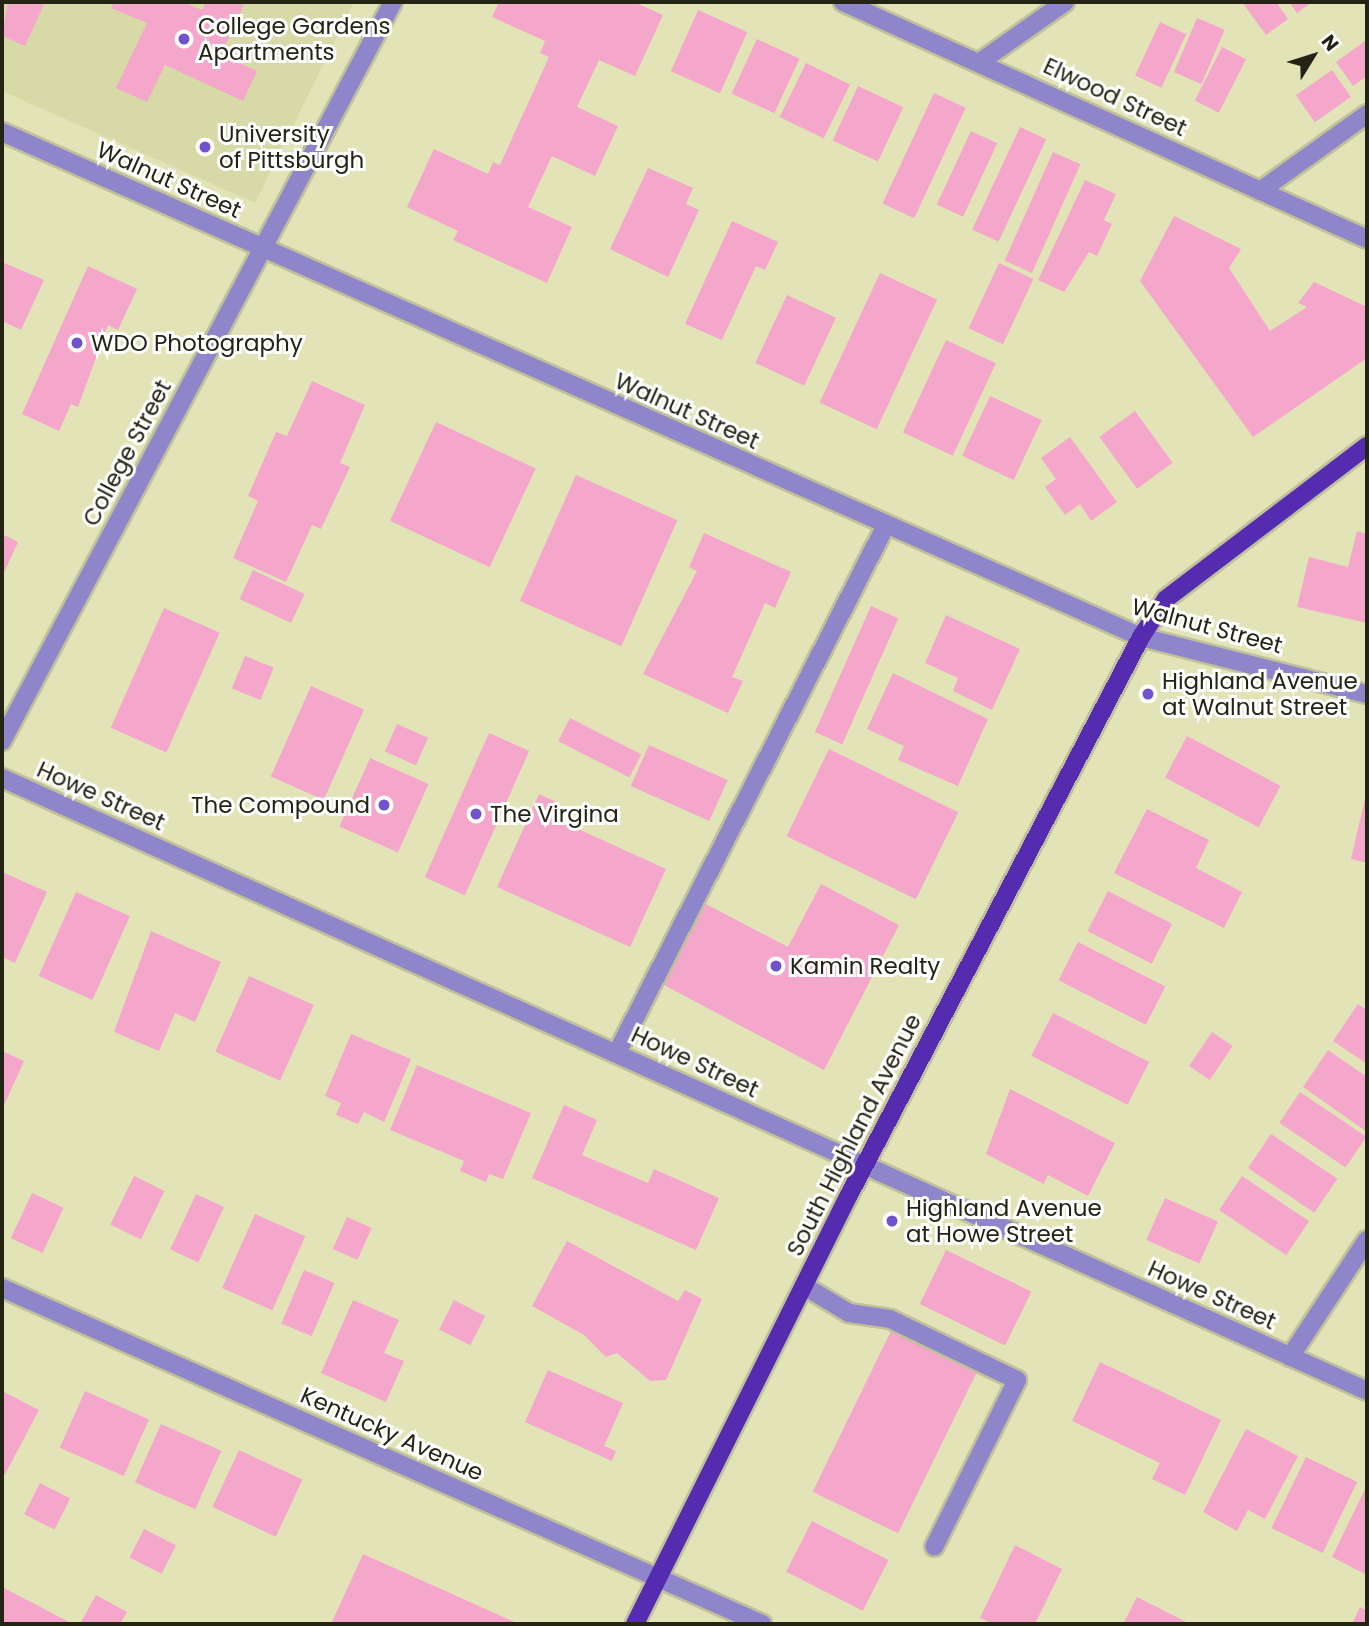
<!DOCTYPE html>
<html>
<head>
<meta charset="utf-8">
<style>
  body { margin:0 }
  #map { position:relative; width:1369px; height:1626px; overflow:hidden; background:#e2e4b8; font-family:Poppins,sans-serif }
  div>[style] { position:absolute }
  .built>* { inset:0; background:#d7d9a6 }
  .building>* { inset:0; background:#f4a7cb; transform-origin:0 0 }
  .roads { filter:drop-shadow(2px 0 #c0c19a) drop-shadow(-2px 0 #c0c19a) drop-shadow(0 2px #c0c19a) drop-shadow(0 -2px #c0c19a) }
  .minor>* { height:18px; margin:-9px; padding:0 9px; transform-origin:9px; border-radius:9px; background:#8f85cb }
  .major>* { height:18px; margin:-9px; padding:0 9px; transform-origin:9px; border-radius:9px; background:#552cb0 }
  .dots>* { width:19px; height:19px; translate:-50% -50%; box-sizing:border-box; border:4px solid #fff; border-radius:50% }
  span { translate:-50% -50%; white-space:nowrap; text-align:center; line-height:1.15; -webkit-text-stroke:6px #fff; paint-order:stroke }
  .poi-label { font-size:23px; color:#242414 }
  .left { translate:0 -50%; text-align:left }
  .right { translate:-100% -50%; text-align:right }
  .street-label { font-size:23px; color:#242414 }
  .frame { position:absolute; inset:0; border:4px solid #242414; pointer-events:none }
  .north { position:absolute; left:1278px; top:21px; width:70px; height:70px; -webkit-text-stroke:5px #fff; paint-order:stroke; rotate:52deg; font-size:19px; font-weight:700; line-height:28px; text-align:center; color:#242414 }
  .north::after { content:''; display:block; margin:auto; width:24px; height:32px; background:#242414; clip-path:polygon(50% 0,100% 100%,50% 72%,0 100%) }
</style>
</head>
<body>
<div id="map">
  <div class="built">
    <div style="clip-path:polygon(2px 2px,354px 2px,255px 203px,2px 91px)"></div>
  </div>
  <div class="building">
    <div style="clip-path:polygon(8px 2px,45px 2px,25px 46px,2px 36px)"></div>
    <div style="clip-path:polygon(114px 2px,183px 2px,202px 10px,206px 2px,245px 2px,221px 55px,257px 71px,243px 101px,165px 65px,147px 102px,116px 88px,147px 23px,111px 8px)"></div>
    <div style="clip-path:polygon(499px 2px,634px 2px,663px 15px,635px 76px,599px 60px,577px 107px,618px 126px,595px 176px,552px 156px,528px 207px,572px 227px,547px 283px,453px 240px,458px 231px,407px 207px,434px 149px,488px 174px,493px 162px,500px 165px,549px 57px,540px 53px,545px 41px,492px 17px)"></div>
    <div style="clip-path:polygon(1242px 2px,1276px 2px,1288px 19px,1266px 35px)"></div>
    <div style="clip-path:polygon(1289px 2px,1312px 2px,1297px 13px)"></div>
    <div style="left:698px;top:10px;width:54px;height:67px;rotate:24deg"></div>
    <div style="left:1197px;top:18px;width:30px;height:59px;rotate:23deg"></div>
    <div style="left:1160px;top:22px;width:29px;height:59px;rotate:25deg"></div>
    <div style="left:757px;top:39px;width:47px;height:60px;rotate:25deg"></div>
    <div style="clip-path:polygon(1365px 41px,1367px 76px,1353px 86px,1336px 62px)"></div>
    <div style="left:1222px;top:47px;width:27px;height:60px;rotate:27deg"></div>
    <div style="left:806px;top:63px;width:49px;height:60px;rotate:26deg"></div>
    <div style="left:1332px;top:70px;width:33px;height:44px;rotate:55deg"></div>
    <div style="left:858px;top:86px;width:50px;height:60px;rotate:25deg"></div>
    <div style="left:934px;top:93px;width:35px;height:122px;rotate:25deg"></div>
    <div style="left:1020px;top:127px;width:29px;height:113px;rotate:25deg"></div>
    <div style="left:971px;top:131px;width:29px;height:81px;rotate:25deg"></div>
    <div style="left:1053px;top:152px;width:30px;height:119px;rotate:24deg"></div>
    <div style="clip-path:polygon(648px 168px,693px 188px,686px 204px,699px 210px,668px 277px,610px 249px)"></div>
    <div style="clip-path:polygon(1085px 180px,1116px 194px,1104px 220px,1112px 224px,1097px 256px,1089px 252px,1064px 292px,1038px 280px)"></div>
    <div style="clip-path:polygon(1174px 216px,1241px 249px,1229px 268px,1270px 331px,1307px 307px,1298px 303px,1314px 282px,1367px 307px,1367px 358px,1253px 437px,1140px 281px)"></div>
    <div style="clip-path:polygon(732px 221px,778px 242px,765px 270px,756px 266px,722px 340px,685px 324px)"></div>
    <div style="clip-path:polygon(2px 262px,44px 280px,21px 330px,2px 321px)"></div>
    <div style="left:999px;top:263px;width:38px;height:72px;rotate:25deg"></div>
    <div style="clip-path:polygon(88px 266px,137px 289px,118px 330px,108px 325px,78px 407px,71px 404px,59px 431px,22px 414px)"></div>
    <div style="left:880px;top:273px;width:63px;height:143px;rotate:25deg"></div>
    <div style="left:787px;top:295px;width:54px;height:75px;rotate:25deg"></div>
    <div style="left:946px;top:340px;width:55px;height:102px;rotate:25deg"></div>
    <div style="clip-path:polygon(312px 381px,365px 405px,340px 463px,350px 467px,321px 529px,312px 525px,286px 582px,233px 558px,258px 501px,248px 496px,276px 432px,287px 436px)"></div>
    <div style="left:990px;top:396px;width:57px;height:66px;rotate:25deg"></div>
    <div style="left:1135px;top:411px;width:64px;height:44px;rotate:54deg"></div>
    <div style="left:436px;top:422px;width:110px;height:109px;rotate:25deg"></div>
    <div style="clip-path:polygon(1070px 437px,1117px 502px,1091px 521px,1080px 504px,1065px 515px,1045px 487px,1056px 479px,1041px 458px)"></div>
    <div style="left:576px;top:475px;width:111px;height:138px;rotate:24deg"></div>
    <div style="clip-path:polygon(1357px 531px,1367px 534px,1367px 623px,1297px 607px,1309px 557px,1348px 567px)"></div>
    <div style="clip-path:polygon(704px 533px,791px 572px,775px 608px,765px 603px,732px 677px,743px 681px,728px 713px,643px 674px,697px 571px,689px 567px)"></div>
    <div style="clip-path:polygon(2px 534px,18px 542px,2px 577px)"></div>
    <div style="left:253px;top:570px;width:57px;height:32px;rotate:25deg"></div>
    <div style="left:871px;top:606px;width:30px;height:138px;rotate:24deg"></div>
    <div style="left:164px;top:608px;width:61px;height:131px;rotate:24deg"></div>
    <div style="clip-path:polygon(946px 615px,1020px 649px,992px 710px,953px 691px,958px 678px,925px 663px)"></div>
    <div style="left:245px;top:656px;width:31px;height:35px;rotate:22deg"></div>
    <div style="clip-path:polygon(893px 673px,988px 719px,958px 786px,898px 760px,904px 746px,867px 729px)"></div>
    <div style="left:311px;top:686px;width:58px;height:99px;rotate:24deg"></div>
    <div style="left:570px;top:718px;width:80px;height:26px;rotate:27deg"></div>
    <div style="left:397px;top:724px;width:34px;height:30px;rotate:24deg"></div>
    <div style="left:489px;top:733px;width:44px;height:158px;rotate:24deg"></div>
    <div style="left:1187px;top:736px;width:106px;height:47px;rotate:28deg"></div>
    <div style="left:649px;top:745px;width:86px;height:45px;rotate:24deg"></div>
    <div style="left:829px;top:749px;width:144px;height:97px;rotate:26deg"></div>
    <div style="left:370px;top:758px;width:64px;height:75px;rotate:24deg"></div>
    <div style="clip-path:polygon(539px 794px,559px 803px,552px 817px,666px 869px,630px 947px,497px 887px)"></div>
    <div style="clip-path:polygon(1366px 794px,1367px 794px,1367px 863px,1351px 859px)"></div>
    <div style="clip-path:polygon(1147px 809px,1209px 840px,1196px 868px,1242px 892px,1224px 928px,1114px 873px)"></div>
    <div style="clip-path:polygon(2px 872px,47px 892px,15px 963px,2px 957px)"></div>
    <div style="clip-path:polygon(821px 884px,899px 925px,824px 1070px,664px 985px,706px 904px,788px 947px)"></div>
    <div style="left:1108px;top:891px;width:72px;height:45px;rotate:27deg"></div>
    <div style="left:76px;top:892px;width:59px;height:92px;rotate:24deg"></div>
    <div style="clip-path:polygon(151px 931px,221px 962px,195px 1022px,175px 1013px,159px 1051px,114px 1032px)"></div>
    <div style="left:1078px;top:942px;width:98px;height:43px;rotate:27deg"></div>
    <div style="left:249px;top:976px;width:71px;height:83px;rotate:24deg"></div>
    <div style="clip-path:polygon(1358px 1004px,1367px 1010px,1367px 1064px,1333px 1041px)"></div>
    <div style="left:1053px;top:1013px;width:108px;height:48px;rotate:27deg"></div>
    <div style="left:1212px;top:1032px;width:25px;height:41px;rotate:34deg"></div>
    <div style="clip-path:polygon(351px 1034px,411px 1059px,384px 1122px,364px 1112px,358px 1124px,336px 1115px,341px 1103px,325px 1096px)"></div>
    <div style="clip-path:polygon(1328px 1050px,1367px 1077px,1367px 1132px,1303px 1087px)"></div>
    <div style="clip-path:polygon(2px 1051px,24px 1061px,2px 1110px)"></div>
    <div style="clip-path:polygon(417px 1065px,531px 1113px,503px 1179px,489px 1174px,486px 1182px,460px 1171px,464px 1161px,390px 1130px)"></div>
    <div style="clip-path:polygon(1010px 1089px,1115px 1143px,1088px 1196px,1048px 1175px,1044px 1184px,986px 1154px)"></div>
    <div style="left:1300px;top:1092px;width:80px;height:37px;rotate:34deg"></div>
    <div style="clip-path:polygon(564px 1105px,597px 1120px,582px 1155px,648px 1183px,654px 1169px,719px 1198px,696px 1250px,532px 1178px)"></div>
    <div style="left:1271px;top:1134px;width:80px;height:41px;rotate:34deg"></div>
    <div style="left:134px;top:1176px;width:34px;height:54px;rotate:26deg"></div>
    <div style="left:1242px;top:1176px;width:81px;height:41px;rotate:34deg"></div>
    <div style="left:32px;top:1193px;width:35px;height:50px;rotate:25deg"></div>
    <div style="left:196px;top:1194px;width:31px;height:61px;rotate:25deg"></div>
    <div style="left:1165px;top:1198px;width:58px;height:46px;rotate:24deg"></div>
    <div style="left:255px;top:1214px;width:55px;height:81px;rotate:24deg"></div>
    <div style="left:347px;top:1217px;width:27px;height:35px;rotate:24deg"></div>
    <div style="clip-path:polygon(567px 1241px,678px 1301px,685px 1290px,702px 1299px,666px 1380px,650px 1381px,617px 1353px,606px 1357px,584px 1335px,532px 1306px)"></div>
    <div style="left:946px;top:1250px;width:95px;height:60px;rotate:26deg"></div>
    <div style="left:304px;top:1270px;width:33px;height:58px;rotate:23deg"></div>
    <div style="clip-path:polygon(353px 1300px,399px 1320px,384px 1353px,404px 1361px,386px 1402px,321px 1373px)"></div>
    <div style="left:454px;top:1300px;width:35px;height:33px;rotate:27deg"></div>
    <div style="left:892px;top:1329px;width:95px;height:181px;rotate:26deg"></div>
    <div style="clip-path:polygon(1100px 1362px,1221px 1420px,1185px 1495px,1152px 1479px,1160px 1463px,1072px 1421px)"></div>
    <div style="clip-path:polygon(548px 1370px,623px 1403px,604px 1446px,616px 1451px,612px 1461px,525px 1422px)"></div>
    <div style="clip-path:polygon(2px 1391px,39px 1410px,2px 1480px)"></div>
    <div style="left:85px;top:1391px;width:70px;height:62px;rotate:24deg"></div>
    <div style="left:161px;top:1424px;width:66px;height:64px;rotate:24deg"></div>
    <div style="clip-path:polygon(1246px 1429px,1298px 1456px,1265px 1519px,1248px 1510px,1237px 1531px,1203px 1512px)"></div>
    <div style="left:239px;top:1450px;width:70px;height:63px;rotate:25deg"></div>
    <div style="left:1306px;top:1457px;width:57px;height:79px;rotate:26deg"></div>
    <div style="left:40px;top:1483px;width:34px;height:35px;rotate:27deg"></div>
    <div style="clip-path:polygon(1367px 1485px,1367px 1575px,1332px 1557px)"></div>
    <div style="left:812px;top:1521px;width:86px;height:57px;rotate:27deg"></div>
    <div style="left:144px;top:1529px;width:36px;height:32px;rotate:27deg"></div>
    <div style="clip-path:polygon(1015px 1545px,1062px 1569px,1035px 1624px,993px 1624px,980px 1618px)"></div>
    <div style="clip-path:polygon(363px 1554px,519px 1624px,331px 1624px)"></div>
    <div style="clip-path:polygon(4px 1588px,73px 1624px,2px 1624px)"></div>
    <div style="clip-path:polygon(96px 1595px,127px 1612px,120px 1624px,80px 1624px)"></div>
    <div style="clip-path:polygon(1137px 1597px,1190px 1624px,1123px 1624px)"></div>
    <div style="clip-path:polygon(1360px 1607px,1367px 1611px,1367px 1624px,1352px 1624px)"></div>
  </div>
  <div class="roads">
    <div class="minor">
      <div style="left:843px;top:2px;width:575px;rotate:24.34deg"></div>
      <div style="left:980px;top:62px;width:104px;rotate:-35.2deg"></div>
      <div style="left:2px;top:132px;width:1246px;rotate:23.91deg"></div>
      <div style="left:1141px;top:637px;width:233px;rotate:14.2deg"></div>
      <div style="left:1260px;top:191px;width:132px;rotate:-35.7deg"></div>
      <div style="left:2px;top:741px;width:836px;rotate:-62.12deg"></div>
      <div style="left:2px;top:778px;width:1496px;rotate:24.18deg"></div>
      <div style="left:617px;top:1053px;width:590px;rotate:-63deg"></div>
      <div style="left:804px;top:1286px;width:52px;rotate:31deg"></div>
      <div style="left:849px;top:1313px;width:41px;rotate:8.3deg"></div>
      <div style="left:890px;top:1319px;width:141px;rotate:25.7deg"></div>
      <div style="left:1017px;top:1380px;width:186px;rotate:116.4deg"></div>
      <div style="left:2px;top:1288px;width:831px;rotate:23.85deg"></div>
      <div style="left:1290px;top:1357px;width:140px;rotate:-56.7deg"></div>
    </div>
    <div class="major">
      <div style="left:635px;top:1624px;width:479px;rotate:-63.5deg"></div>
      <div style="left:849px;top:1195px;width:630px;rotate:-62.38deg"></div>
      <div style="left:1141px;top:637px;width:45px;rotate:-56.7deg"></div>
      <div style="left:1166px;top:599px;width:253px;rotate:-37.3deg"></div>
    </div>
  </div>
  <div class="dots">
    <div style="left:184px;top:39px;background:#6f52cc"></div>
    <div style="left:205px;top:147px;background:#6f52cc"></div>
    <div style="left:77px;top:343px;background:#6f52cc"></div>
    <div style="left:1148px;top:694px;background:#6f52cc"></div>
    <div style="left:384px;top:805px;background:#6f52cc"></div>
    <div style="left:476px;top:814px;background:#6f52cc"></div>
    <div style="left:776px;top:966px;background:#6f52cc"></div>
    <div style="left:892px;top:1221px;background:#6f52cc"></div>
  </div>
  <div class="poi-label">
    <span class="left" style="left:198px;top:39px">College Gardens<br>Apartments</span>
    <span class="left" style="left:219px;top:147px">University<br>of Pittsburgh</span>
    <span class="left" style="left:91px;top:343px">WDO Photography</span>
    <span class="left" style="left:1162px;top:694px">Highland Avenue<br>at Walnut Street</span>
    <span class="right" style="left:370px;top:805px">The Compound</span>
    <span class="left" style="left:490px;top:814px">The Virgina</span>
    <span class="left" style="left:790px;top:966px">Kamin Realty</span>
    <span class="left" style="left:906px;top:1221px">Highland Avenue<br>at Howe Street</span>
  </div>
  <div class="street-label">
    <span style="left:1115px;top:97px;rotate:25deg">Elwood Street</span>
    <span style="left:169px;top:180px;rotate:24deg">Walnut Street</span>
    <span style="left:687px;top:411px;rotate:24deg">Walnut Street</span>
    <span style="left:127px;top:453px;rotate:-62deg">College Street</span>
    <span style="left:1207px;top:626px;rotate:15deg">Walnut Street</span>
    <span style="left:101px;top:796px;rotate:24deg">Howe Street</span>
    <span style="left:695px;top:1062px;rotate:25deg">Howe Street</span>
    <span style="left:854px;top:1135px;rotate:-63deg">South Highland Avenue</span>
    <span style="left:1212px;top:1295px;rotate:24deg">Howe Street</span>
    <span style="left:392px;top:1434px;rotate:24deg">Kentucky Avenue</span>
  </div>
  <div class="frame"></div>
  <div class="north">N</div>
</div>
</body>
</html>
